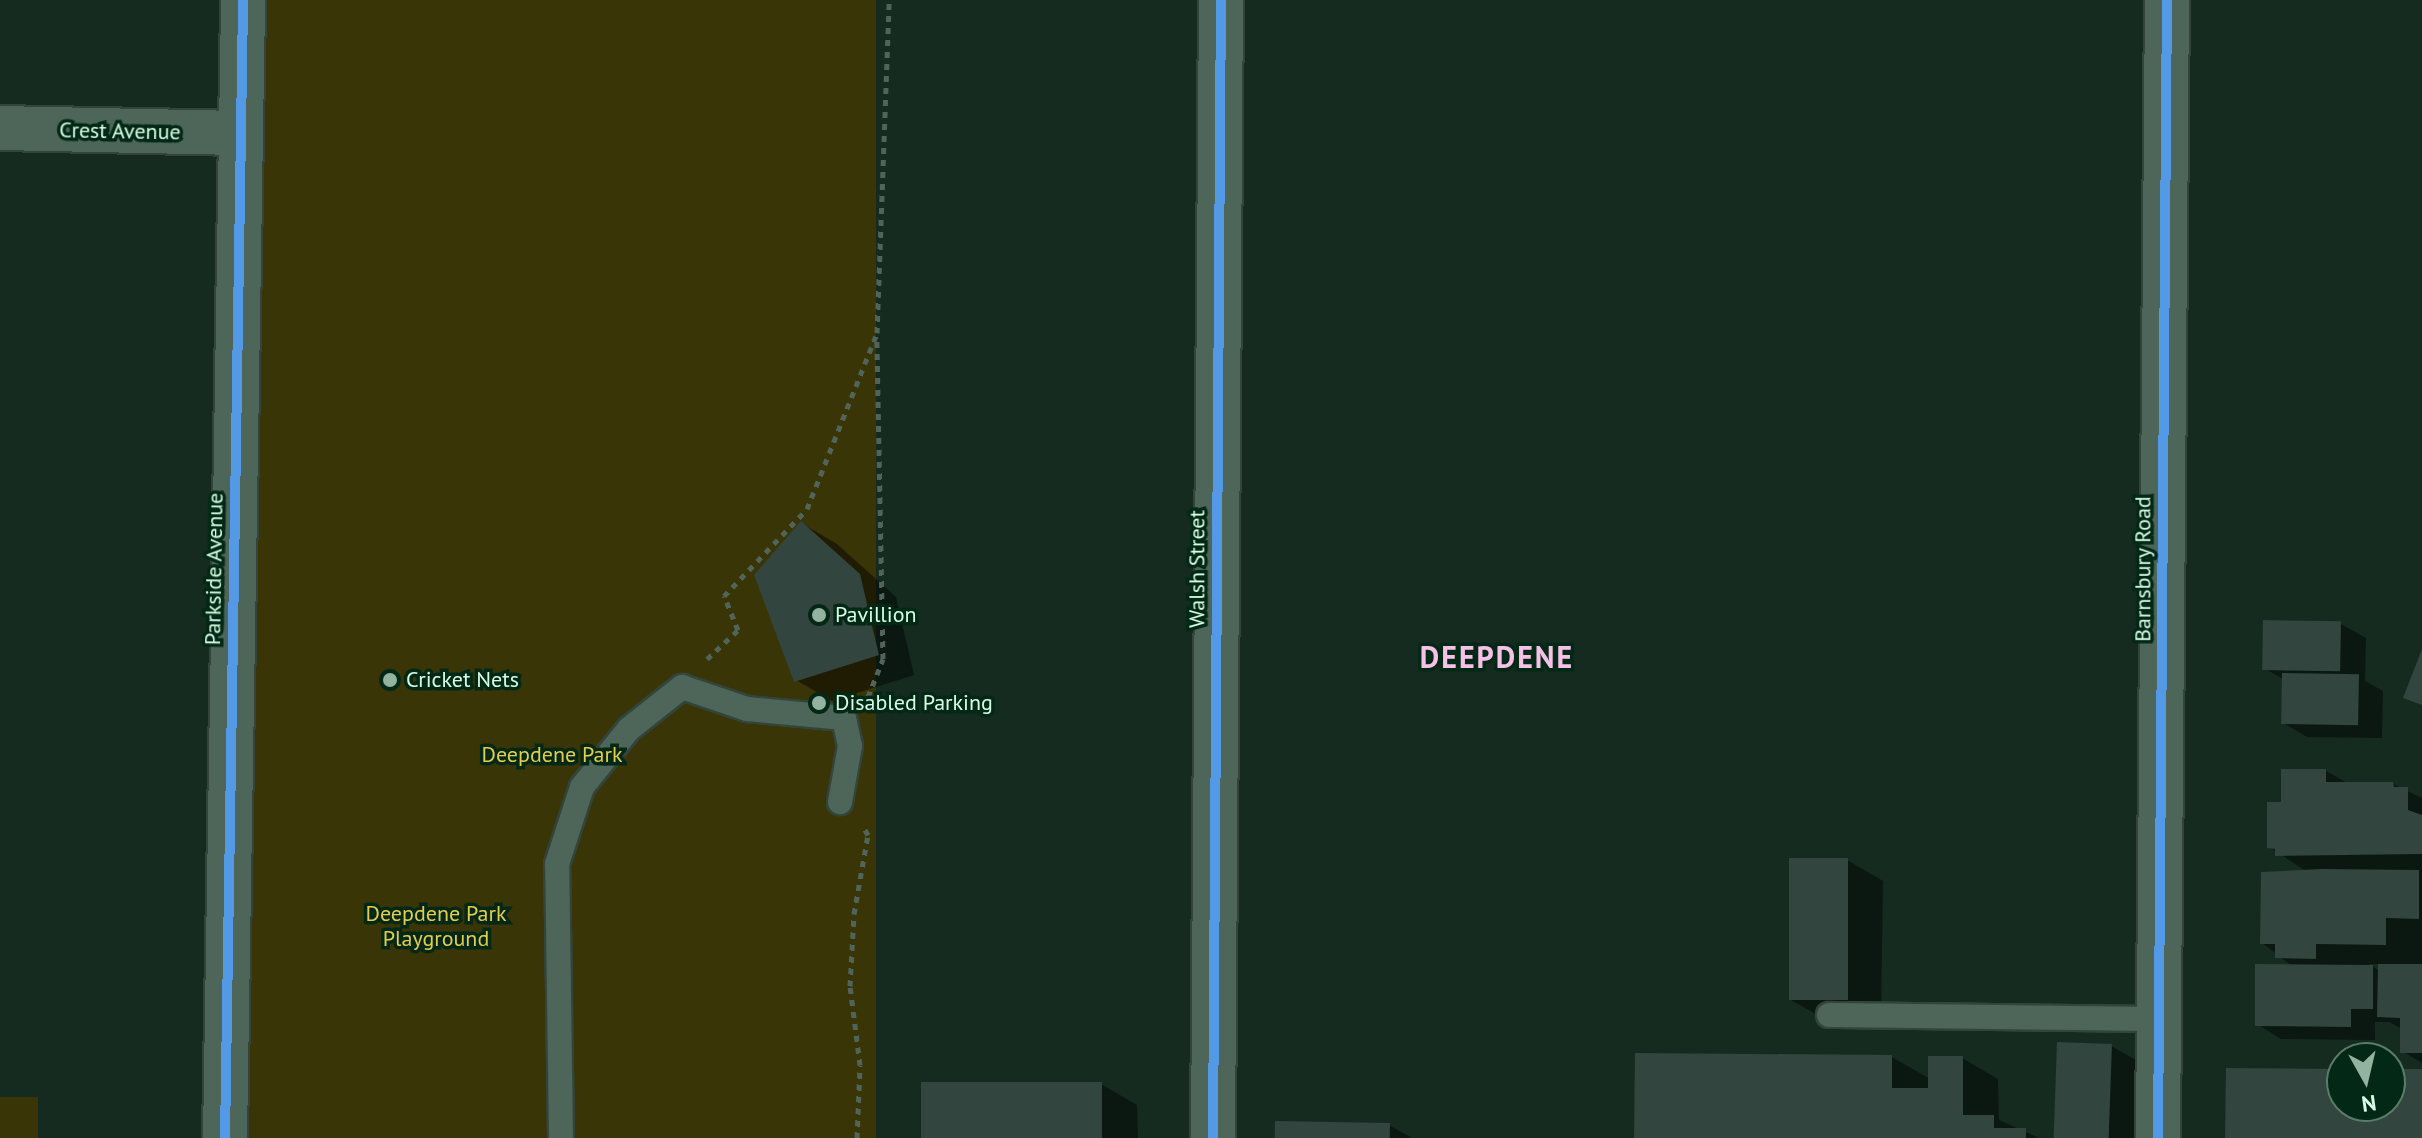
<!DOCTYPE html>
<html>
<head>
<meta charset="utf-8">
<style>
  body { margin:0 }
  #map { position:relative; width:2422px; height:1138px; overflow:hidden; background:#162b20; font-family:"PT Sans",sans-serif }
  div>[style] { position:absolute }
  .green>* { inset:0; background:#3a3506; transform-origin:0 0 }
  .shadow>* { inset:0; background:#0007 }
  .building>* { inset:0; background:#32453e; transform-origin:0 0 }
  .path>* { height:5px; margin-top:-2.5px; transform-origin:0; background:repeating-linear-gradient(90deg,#506459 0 6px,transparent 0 12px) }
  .roads { filter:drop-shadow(2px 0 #33453b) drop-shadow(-2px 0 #33453b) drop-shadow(0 2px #33453b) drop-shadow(0 -2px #33453b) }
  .service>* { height:24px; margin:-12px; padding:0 12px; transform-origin:12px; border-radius:12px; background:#4e6659 }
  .minor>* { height:44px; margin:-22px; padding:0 22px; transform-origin:22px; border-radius:22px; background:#4e6659 }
  .cycleway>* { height:10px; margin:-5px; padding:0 5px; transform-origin:5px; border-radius:5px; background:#5399e6 }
  .dots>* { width:22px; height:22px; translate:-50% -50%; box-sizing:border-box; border:4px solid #032916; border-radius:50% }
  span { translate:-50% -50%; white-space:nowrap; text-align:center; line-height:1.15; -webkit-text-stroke:7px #032916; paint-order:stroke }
  .street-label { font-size:22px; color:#d8fbe5 }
  .poi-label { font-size:22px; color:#d8fbe5 }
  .left { translate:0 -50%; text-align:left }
  .park-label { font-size:22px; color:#e6cc4c }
  .district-label { font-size:30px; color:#f7c0e7; font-weight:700; letter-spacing:2px }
  .north { position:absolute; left:2326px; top:1042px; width:80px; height:80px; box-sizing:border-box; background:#032916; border:2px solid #587d69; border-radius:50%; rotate:172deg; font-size:22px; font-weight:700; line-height:32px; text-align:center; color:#d8fbe5 }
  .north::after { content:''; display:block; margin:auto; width:28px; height:36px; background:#94b2a0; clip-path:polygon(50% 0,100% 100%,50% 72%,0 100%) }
</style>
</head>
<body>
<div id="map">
  <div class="green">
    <div style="left:243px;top:0;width:633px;height:1138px"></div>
    <div style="left:38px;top:1097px;width:41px;height:38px;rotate:90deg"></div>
  </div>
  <div class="shadow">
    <div style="clip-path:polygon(801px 523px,837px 544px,896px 597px,914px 675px,832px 701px,796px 680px)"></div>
    <div style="clip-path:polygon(2341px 624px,2366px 638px,2365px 681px,2383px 691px,2382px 738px,2307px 737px,2282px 722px,2283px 679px,2264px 668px)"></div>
    <div style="clip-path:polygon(evenodd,2326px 771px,2349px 784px,2393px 784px,2422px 798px,2422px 1063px,2402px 1051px,2402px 1029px,2389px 1022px,2375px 1022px,2375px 1040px,2281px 1039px,2257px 1024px,2292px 966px,2262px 943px,2309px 873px,2269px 847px,2283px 804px,2326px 771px,2368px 964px,2380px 964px,2380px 971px,2368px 964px)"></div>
    <div style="clip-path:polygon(1847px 860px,1883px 881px,1881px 1018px,1825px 1019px,1789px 999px)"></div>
    <div style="clip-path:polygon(2111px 1046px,2136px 1060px,2134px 1138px,2055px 1138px)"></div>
    <div style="clip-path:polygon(1892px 1057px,1930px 1079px,1962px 1058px,1998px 1079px,1999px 1120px,2039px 1138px,1636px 1138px)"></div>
    <div style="clip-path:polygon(1101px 1084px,1137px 1105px,1138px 1138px,923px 1138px)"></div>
    <div style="clip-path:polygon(1389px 1125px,1412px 1138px,1277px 1138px)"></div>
  </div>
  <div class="building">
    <div style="clip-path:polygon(801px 521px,860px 574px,879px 655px,794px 682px,754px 575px)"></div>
    <div style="left:2263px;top:620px;width:78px;height:50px;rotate:1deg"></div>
    <div style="clip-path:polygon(2422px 649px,2422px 705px,2403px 698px)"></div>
    <div style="left:2282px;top:673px;width:77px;height:51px;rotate:1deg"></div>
    <div style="clip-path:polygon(2281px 769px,2326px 769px,2326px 782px,2393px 782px,2394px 787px,2408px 787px,2408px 810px,2422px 815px,2422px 854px,2275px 856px,2275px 849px,2267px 848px,2267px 802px,2281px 802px)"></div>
    <div style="left:1789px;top:858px;width:59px;height:142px"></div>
    <div style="clip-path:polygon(2322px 869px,2419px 870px,2419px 919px,2386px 918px,2386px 945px,2316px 944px,2316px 959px,2275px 958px,2275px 944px,2260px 944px,2261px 872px)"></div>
    <div style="clip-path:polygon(2255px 964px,2373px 965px,2373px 1009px,2351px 1009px,2351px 1027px,2255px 1026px)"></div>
    <div style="clip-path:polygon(2378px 964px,2422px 964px,2422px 1053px,2400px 1053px,2400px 1018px,2377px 1017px)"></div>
    <div style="left:2057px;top:1042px;width:55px;height:96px;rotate:2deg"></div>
    <div style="clip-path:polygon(1635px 1053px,1892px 1055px,1892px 1088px,1928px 1088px,1928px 1056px,1963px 1056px,1963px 1115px,1994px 1115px,1994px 1128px,2026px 1128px,2026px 1138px,1634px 1138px)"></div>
    <div style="clip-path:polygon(2226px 1068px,2342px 1069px,2342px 1106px,2390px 1106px,2390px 1069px,2422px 1069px,2422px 1138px,2225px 1138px)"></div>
    <div style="left:921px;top:1082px;width:181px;height:56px"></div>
    <div style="left:1275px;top:1121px;width:115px;height:17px;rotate:1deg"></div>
  </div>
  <div class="path">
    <div style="left:707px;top:659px;width:42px;rotate:-43.1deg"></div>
    <div style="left:738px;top:630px;width:37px;rotate:-112deg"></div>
    <div style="left:724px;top:596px;width:120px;rotate:-46.3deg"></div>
    <div style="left:807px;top:509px;width:189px;rotate:-68.3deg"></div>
    <div style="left:877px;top:333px;width:333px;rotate:-87.9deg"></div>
    <div style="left:868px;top:697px;width:41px;rotate:-68.5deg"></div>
    <div style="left:883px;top:659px;width:321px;rotate:-91.1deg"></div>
    <div style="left:857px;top:1138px;width:73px;rotate:-87.6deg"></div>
    <div style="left:860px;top:1065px;width:80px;rotate:-97.2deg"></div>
    <div style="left:850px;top:986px;width:72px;rotate:-86.8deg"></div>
    <div style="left:854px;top:914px;width:80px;rotate:-80deg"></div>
    <div style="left:868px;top:835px;width:10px;rotate:-119deg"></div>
  </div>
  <div class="roads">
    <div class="service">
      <div style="left:1829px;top:1015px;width:330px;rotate:0.7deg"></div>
      <div style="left:561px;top:1138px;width:274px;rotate:-90.8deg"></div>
      <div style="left:557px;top:864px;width:81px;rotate:-72deg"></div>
      <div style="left:582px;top:787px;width:75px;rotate:-51deg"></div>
      <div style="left:629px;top:729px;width:68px;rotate:-38.4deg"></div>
      <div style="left:682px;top:687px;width:69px;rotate:18.7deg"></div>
      <div style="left:747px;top:709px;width:97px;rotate:5.3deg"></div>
      <div style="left:844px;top:718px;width:29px;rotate:78deg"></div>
      <div style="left:850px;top:746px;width:57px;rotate:100.1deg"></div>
    </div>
    <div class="minor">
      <div style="left:0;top:128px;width:241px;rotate:1.2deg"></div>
      <div style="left:225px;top:1138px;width:1138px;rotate:-89.09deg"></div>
      <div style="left:1213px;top:1138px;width:1138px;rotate:-89.6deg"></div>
      <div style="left:2158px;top:1138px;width:1138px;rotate:-89.55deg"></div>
    </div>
  </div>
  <div class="cycleway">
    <div style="left:225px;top:1138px;width:1138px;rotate:-89.09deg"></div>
    <div style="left:1213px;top:1138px;width:1138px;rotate:-89.6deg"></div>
    <div style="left:2158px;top:1138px;width:1138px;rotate:-89.55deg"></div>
  </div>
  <div class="dots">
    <div style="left:819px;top:615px;background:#94b2a0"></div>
    <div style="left:390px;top:680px;background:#94b2a0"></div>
    <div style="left:819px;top:703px;background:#94b2a0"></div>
  </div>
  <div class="street-label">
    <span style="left:120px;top:131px;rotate:1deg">Crest Avenue</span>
    <span style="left:214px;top:569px;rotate:-89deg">Parkside Avenue</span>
    <span style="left:1197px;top:569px;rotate:-90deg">Walsh Street</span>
    <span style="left:2143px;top:569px;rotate:-90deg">Barnsbury Road</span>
  </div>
  <div class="poi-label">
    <span class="left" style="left:835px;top:615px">Pavillion</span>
    <span class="left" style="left:406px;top:680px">Cricket Nets</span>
    <span class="left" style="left:835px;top:703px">Disabled Parking</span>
  </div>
  <div class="park-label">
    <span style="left:552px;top:755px">Deepdene Park</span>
    <span style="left:436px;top:926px">Deepdene Park<br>Playground</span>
  </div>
  <div class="district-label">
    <span style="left:1497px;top:657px">DEEPDENE</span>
  </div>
  <div class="north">N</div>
</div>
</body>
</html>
